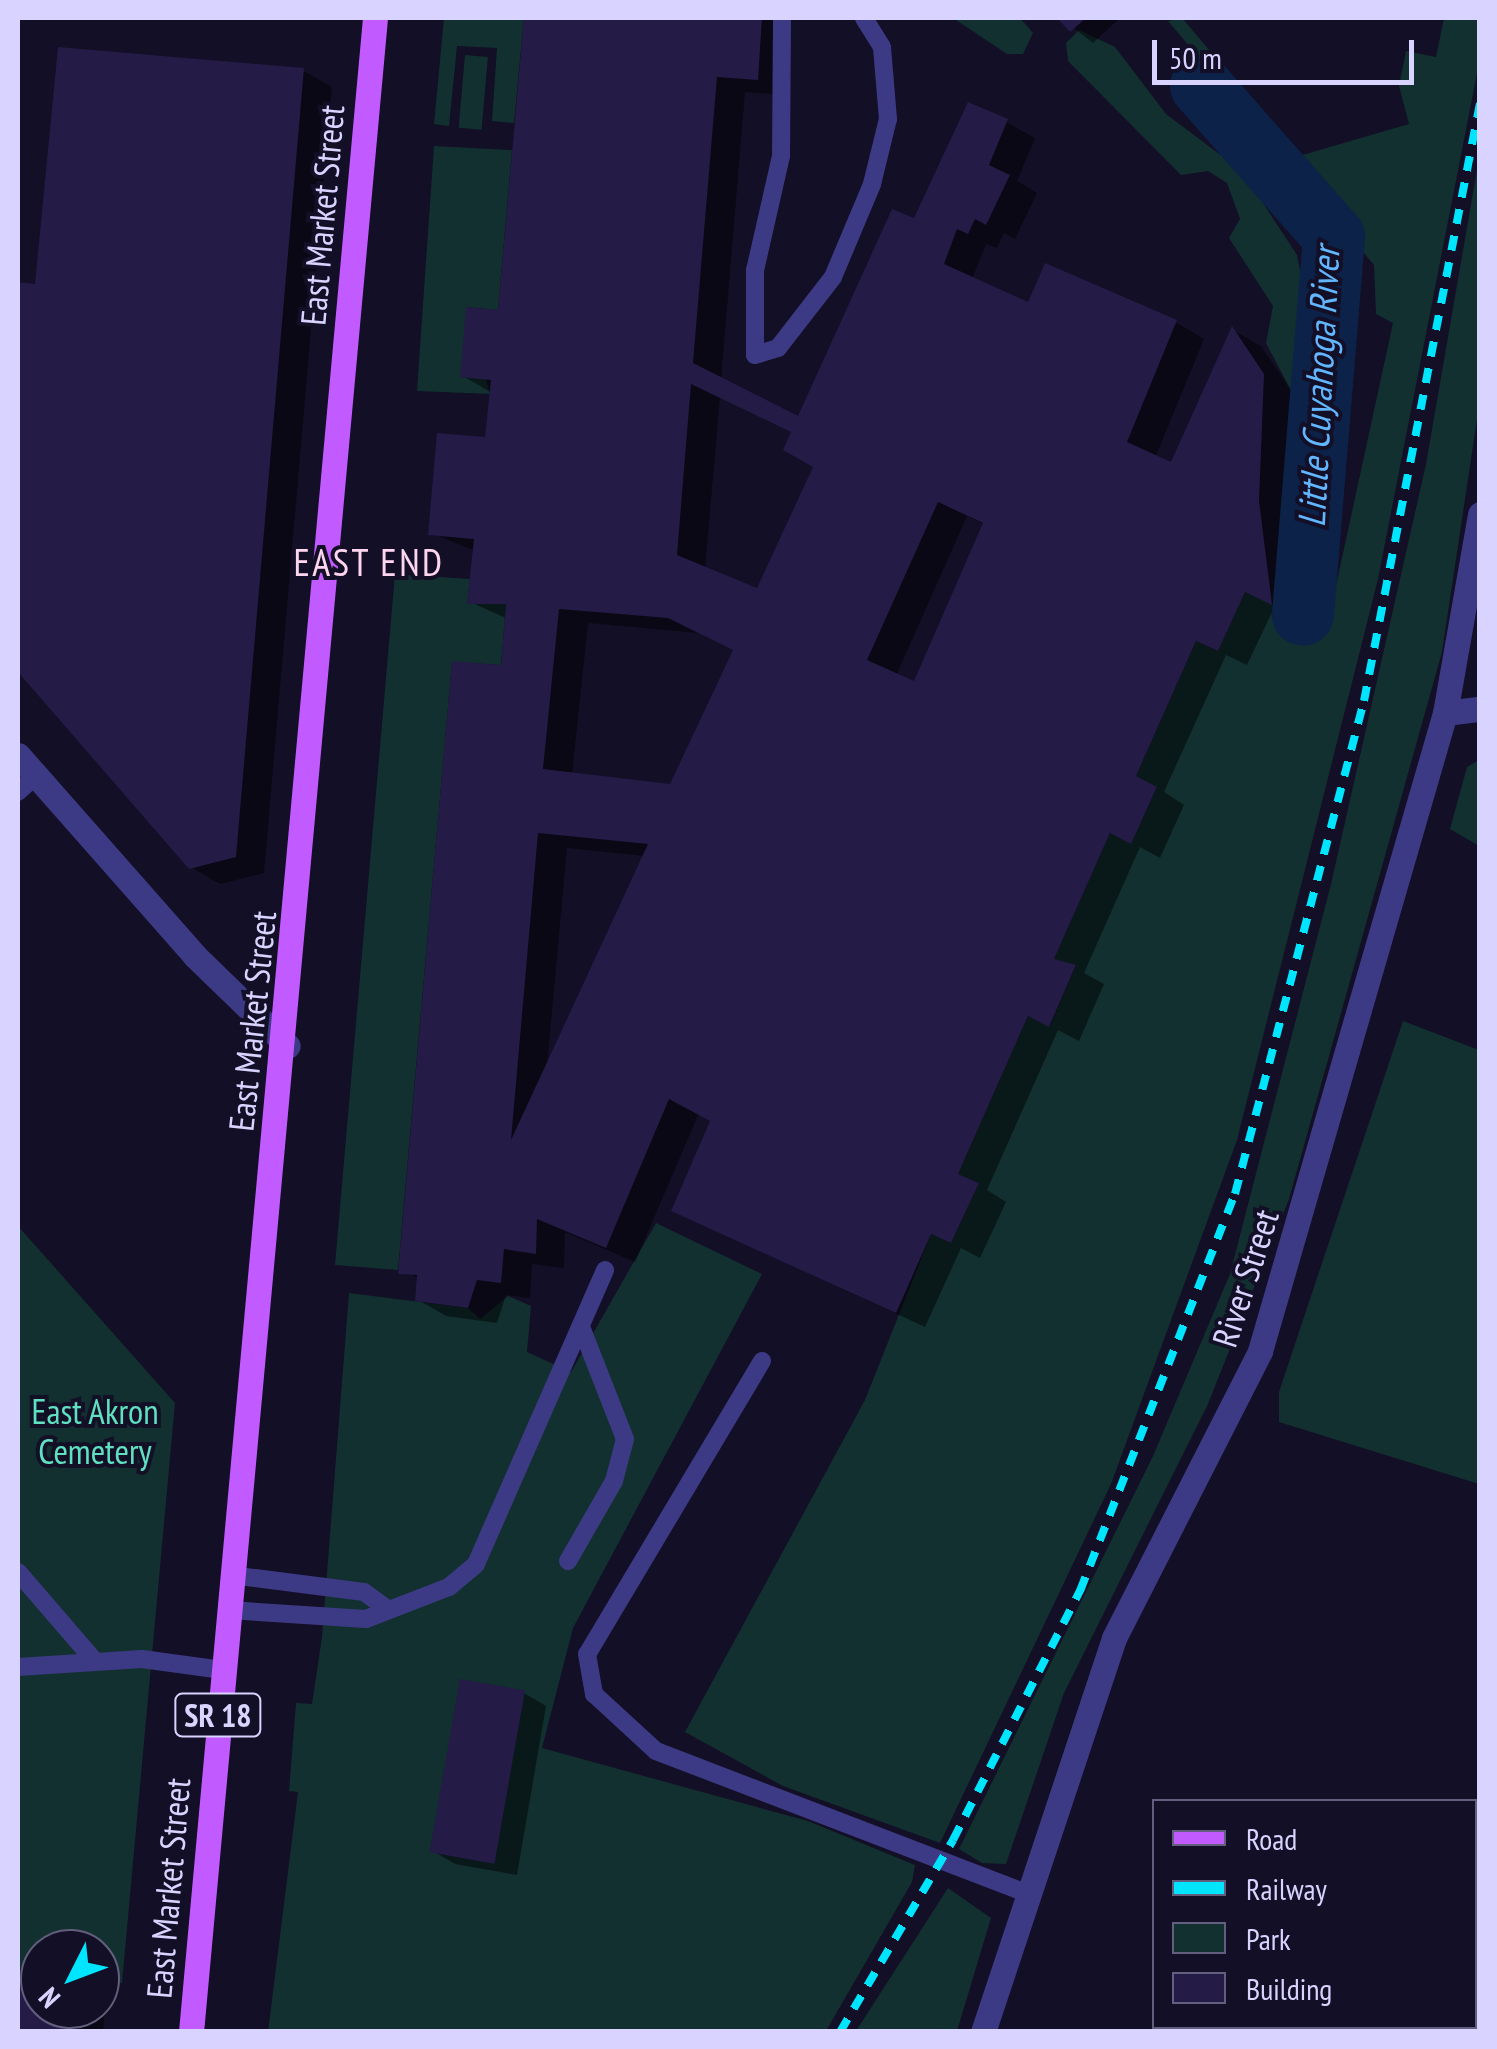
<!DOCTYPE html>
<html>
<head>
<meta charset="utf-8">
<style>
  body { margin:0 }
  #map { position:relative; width:1497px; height:2049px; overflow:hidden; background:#130f26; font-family:"PT Sans Narrow",sans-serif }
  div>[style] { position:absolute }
  .green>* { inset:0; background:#12302f; transform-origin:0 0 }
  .shadow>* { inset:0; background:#0007 }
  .river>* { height:62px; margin:-31px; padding:0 31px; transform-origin:31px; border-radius:31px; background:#0c2248 }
  .building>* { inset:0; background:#241b47; transform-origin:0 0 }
  .service>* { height:18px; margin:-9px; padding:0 9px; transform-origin:9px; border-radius:9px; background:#3d3a85 }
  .minor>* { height:25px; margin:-12.5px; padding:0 12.5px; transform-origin:12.5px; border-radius:12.5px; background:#3d3a85 }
  .tertiary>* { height:25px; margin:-12.5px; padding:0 12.5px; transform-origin:12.5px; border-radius:12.5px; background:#3d3a85 }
  .primary>* { height:25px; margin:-12.5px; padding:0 12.5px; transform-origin:12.5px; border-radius:12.5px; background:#c25bff }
  .rail>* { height:8px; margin-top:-4px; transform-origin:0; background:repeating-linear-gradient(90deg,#00e5ff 0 15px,transparent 0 27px) }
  span { translate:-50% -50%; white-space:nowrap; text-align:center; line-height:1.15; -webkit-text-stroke:8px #130f26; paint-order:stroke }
  .shield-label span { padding:2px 8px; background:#130f26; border:2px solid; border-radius:8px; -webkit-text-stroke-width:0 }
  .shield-label { font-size:32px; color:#d9d4ff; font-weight:700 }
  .street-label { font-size:35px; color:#d9d4ff }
  .park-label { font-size:35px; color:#5fe0c0 }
  .water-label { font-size:38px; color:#62b6ff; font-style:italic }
  .neighbourhood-label { font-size:38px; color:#ffd6f0; letter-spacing:2.5px }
  .frame { position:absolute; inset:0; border:20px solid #d9d4ff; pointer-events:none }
  .legend { position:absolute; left:1152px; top:1799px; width:325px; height:230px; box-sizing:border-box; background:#130f26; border:2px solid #625e7d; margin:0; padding:12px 18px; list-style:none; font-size:30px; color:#d9d4ff }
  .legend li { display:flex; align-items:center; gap:20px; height:50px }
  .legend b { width:50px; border:2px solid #625e7d }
  .north { position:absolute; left:20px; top:1929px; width:100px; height:100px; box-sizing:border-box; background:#130f26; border:2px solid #625e7d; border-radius:50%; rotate:228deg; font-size:28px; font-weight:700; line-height:40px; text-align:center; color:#d9d4ff }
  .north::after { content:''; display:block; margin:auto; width:35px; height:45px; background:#00e5ff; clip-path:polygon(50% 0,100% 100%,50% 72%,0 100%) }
  .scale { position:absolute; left:1152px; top:40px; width:262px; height:45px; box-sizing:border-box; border:5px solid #d9d4ff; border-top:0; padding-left:12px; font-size:30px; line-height:35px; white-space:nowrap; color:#d9d4ff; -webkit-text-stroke:8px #130f26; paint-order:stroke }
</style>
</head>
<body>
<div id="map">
  <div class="green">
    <div style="clip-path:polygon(444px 18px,524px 18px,514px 123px,492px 121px,497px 48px,457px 46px,449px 126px,434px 124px)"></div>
    <div style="clip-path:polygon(953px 18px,1020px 18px,1033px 33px,1023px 54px,1007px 54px)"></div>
    <div style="clip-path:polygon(1182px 18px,1299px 156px,1409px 124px,1399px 86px,1406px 51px,1436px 57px,1444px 18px,1479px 18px,1479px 63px,1378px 579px,1237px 1140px,1111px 1484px,940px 1843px,783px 1786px,685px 1732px,865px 1400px,931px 1234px,951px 1243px,979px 1183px,958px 1174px,1028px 1016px,1050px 1026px,1076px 966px,1054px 959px,1110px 833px,1131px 843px,1157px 788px,1136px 776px,1196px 641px,1218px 650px,1245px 592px,1327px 627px,1393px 323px,1376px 314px,1374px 265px,1168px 21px)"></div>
    <div style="clip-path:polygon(1079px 30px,1115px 47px,1166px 114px,1242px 171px,1297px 255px,1318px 363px,1297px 402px,1266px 343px,1273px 306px,1229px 238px,1240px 219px,1227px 183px,1208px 171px,1181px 175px,1068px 61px,1066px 43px)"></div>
    <div style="left:465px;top:55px;width:23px;height:73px;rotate:5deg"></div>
    <div style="clip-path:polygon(434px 146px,512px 150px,498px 310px,466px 307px,490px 394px,417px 391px)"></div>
    <div style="clip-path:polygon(1479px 158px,1479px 406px,1442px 652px,1289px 1199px,1208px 1404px,1064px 1693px,1006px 1864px,982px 1863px,959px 1849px,1153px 1456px,1230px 1274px,1331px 884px,1426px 464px)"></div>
    <div style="clip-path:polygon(395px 574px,470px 579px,467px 604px,506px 604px,501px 665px,452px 662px,398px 1270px,335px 1265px)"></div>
    <div style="clip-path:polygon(1479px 760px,1480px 760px,1479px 846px,1450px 829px,1467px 767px)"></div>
    <div style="clip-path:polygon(1403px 1021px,1479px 1050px,1479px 1484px,1279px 1422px,1279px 1392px)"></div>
    <div style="clip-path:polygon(656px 1223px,762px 1274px,573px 1628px,542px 1748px,808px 1821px,915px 1865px,912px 1882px,826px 2031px,268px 2032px,298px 1792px,289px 1791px,296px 1703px,312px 1704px,322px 1637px,349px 1293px,468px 1308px,480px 1319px,508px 1296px,531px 1306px,527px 1352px,571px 1372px)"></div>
    <div style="clip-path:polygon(18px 1226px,175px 1403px,122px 1983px,100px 1980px,100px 1949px,40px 1949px,40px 1971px,18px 1968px)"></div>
    <div style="clip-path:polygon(948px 1888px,991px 1918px,957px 2031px,856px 2031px)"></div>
  </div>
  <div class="shadow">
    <div style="clip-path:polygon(evenodd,527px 18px,767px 18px,791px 31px,786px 95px,745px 92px,721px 380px,799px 419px,915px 221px,1006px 122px,1035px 138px,1017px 181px,1037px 193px,1015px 239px,1004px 233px,997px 248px,986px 244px,972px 279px,1029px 305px,1175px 322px,1204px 339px,1155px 458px,1172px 466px,1233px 330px,1261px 346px,1292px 392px,1287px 519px,1300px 619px,1275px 606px,1247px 665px,1226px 655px,1164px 792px,1184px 805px,1160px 858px,1140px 847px,1084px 973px,1104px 984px,1079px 1041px,1058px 1030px,987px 1190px,1006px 1202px,980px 1258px,961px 1248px,925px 1327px,674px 1210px,713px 1121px,699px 1113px,635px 1262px,565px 1232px,564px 1268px,532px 1264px,530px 1298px,506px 1295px,497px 1323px,446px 1316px,417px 1299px,419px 1279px,401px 1269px,508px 619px,470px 602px,475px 551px,431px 533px,487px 440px,492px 393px,463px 376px,500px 313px,527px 18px,720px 397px,794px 432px,816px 466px,758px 592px,705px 569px,720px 397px,527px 18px,967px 516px,985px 525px,915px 684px,896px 676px,967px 516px,527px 18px,588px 623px,699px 633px,736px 651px,672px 787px,572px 775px,588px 623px,527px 18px,567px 848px,645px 856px,547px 1066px,567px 848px)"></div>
    <div style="clip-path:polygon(1061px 18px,1120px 18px,1093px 43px)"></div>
    <div style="clip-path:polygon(304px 71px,332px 87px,264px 873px,220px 884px,191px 867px,18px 668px,18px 285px,37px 287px)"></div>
    <div style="clip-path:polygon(524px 1693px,546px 1706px,517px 1875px,455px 1864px,433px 1851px)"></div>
    <div style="clip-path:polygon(18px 1974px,40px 1975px,40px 2009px,100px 2009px,106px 1993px,103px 2032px,18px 2032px)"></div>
  </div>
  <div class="river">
    <div style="left:1201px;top:86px;width:201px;rotate:48.6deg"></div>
    <div style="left:1334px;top:237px;width:379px;rotate:94.7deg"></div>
  </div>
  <div class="building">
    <div style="clip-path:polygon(evenodd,524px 18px,762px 18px,758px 80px,717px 77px,693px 363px,798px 416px,892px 209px,914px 218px,968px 102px,1008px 119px,989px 165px,1010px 175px,986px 225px,975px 219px,968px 234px,957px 229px,944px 264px,1028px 302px,1045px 263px,1177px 320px,1127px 442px,1171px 462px,1232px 326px,1264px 374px,1259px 501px,1272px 605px,1245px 592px,1218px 651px,1196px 641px,1136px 776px,1157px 787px,1131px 844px,1110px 833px,1054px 959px,1076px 965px,1049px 1027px,1028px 1016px,958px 1174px,979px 1183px,951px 1243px,931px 1234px,896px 1313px,671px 1211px,710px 1121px,669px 1099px,606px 1248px,537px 1219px,536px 1254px,504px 1249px,501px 1283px,477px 1280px,468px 1308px,415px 1301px,417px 1275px,398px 1274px,452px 661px,501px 665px,506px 604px,467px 604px,474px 539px,428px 535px,437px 433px,485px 437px,491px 380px,460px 377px,466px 307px,498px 310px,524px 18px,691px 384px,791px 432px,783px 450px,813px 467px,757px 588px,677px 555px,691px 384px,524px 18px,938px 502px,983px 523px,914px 681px,867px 660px,938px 502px,524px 18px,559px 609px,668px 618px,733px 650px,670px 784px,543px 769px,559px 609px,524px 18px,538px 833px,648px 844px,511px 1140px,538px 833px)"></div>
    <div style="clip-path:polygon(1057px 18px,1086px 18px,1070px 32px)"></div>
    <div style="clip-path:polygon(58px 47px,304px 68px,236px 857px,189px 869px,18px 672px,18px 282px,35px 284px)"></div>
    <div style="left:460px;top:1679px;width:66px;height:176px;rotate:10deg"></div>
    <div style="clip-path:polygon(18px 1969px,40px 1971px,40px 2009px,75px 2009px,74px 2032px,18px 2032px)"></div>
  </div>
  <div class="service">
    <div style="left:782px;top:18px;width:138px;rotate:90.4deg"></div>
    <div style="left:781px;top:156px;width:117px;rotate:102.8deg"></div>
    <div style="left:755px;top:270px;width:85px;rotate:90deg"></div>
    <div style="left:755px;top:355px;width:24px;rotate:-17deg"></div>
    <div style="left:778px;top:348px;width:90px;rotate:-52.2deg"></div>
    <div style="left:833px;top:277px;width:101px;rotate:-67.2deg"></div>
    <div style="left:872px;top:184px;width:67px;rotate:-76.2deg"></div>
    <div style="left:888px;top:119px;width:72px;rotate:-94.8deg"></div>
    <div style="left:882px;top:47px;width:34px;rotate:-122deg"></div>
    <div style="left:18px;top:792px;width:23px;rotate:-43deg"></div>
    <div style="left:762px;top:1361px;width:341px;rotate:120.8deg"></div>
    <div style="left:587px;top:1654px;width:41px;rotate:80.1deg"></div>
    <div style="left:594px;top:1694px;width:84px;rotate:42.6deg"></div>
    <div style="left:656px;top:1751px;width:395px;rotate:21deg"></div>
    <div style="left:568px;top:1561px;width:92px;rotate:-60.1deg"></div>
    <div style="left:614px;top:1481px;width:43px;rotate:-75.3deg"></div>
    <div style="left:625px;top:1439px;width:120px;rotate:-111.4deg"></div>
    <div style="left:18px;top:1572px;width:115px;rotate:49.2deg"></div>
    <div style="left:231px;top:1575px;width:134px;rotate:7.3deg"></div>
    <div style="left:364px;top:1592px;width:26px;rotate:36deg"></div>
    <div style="left:228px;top:1610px;width:138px;rotate:3.7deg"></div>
    <div style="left:366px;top:1619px;width:89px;rotate:-21.1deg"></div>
    <div style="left:449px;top:1587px;width:35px;rotate:-40deg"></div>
    <div style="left:476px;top:1564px;width:321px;rotate:-66.3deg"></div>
    <div style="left:18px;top:1667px;width:124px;rotate:-3.7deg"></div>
    <div style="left:142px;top:1659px;width:81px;rotate:7.8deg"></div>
  </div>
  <div class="minor">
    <div style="left:1445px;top:713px;width:35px;rotate:-7deg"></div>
  </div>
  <div class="tertiary">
    <div style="left:18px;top:755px;width:268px;rotate:48.6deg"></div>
    <div style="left:195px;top:956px;width:129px;rotate:44.1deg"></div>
    <div style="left:983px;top:2032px;width:415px;rotate:-71.6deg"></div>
    <div style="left:1114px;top:1638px;width:322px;rotate:-63deg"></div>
    <div style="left:1260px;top:1351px;width:664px;rotate:-73.83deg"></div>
    <div style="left:1445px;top:713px;width:202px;rotate:-80deg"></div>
  </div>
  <div class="primary">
    <div style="left:191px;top:2032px;width:2022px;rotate:-84.78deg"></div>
  </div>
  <div class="rail">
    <div style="left:840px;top:2032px;width:223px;rotate:-59.5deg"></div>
    <div style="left:953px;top:1840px;width:280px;rotate:-63deg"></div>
    <div style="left:1080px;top:1591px;width:426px;rotate:-68.7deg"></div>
    <div style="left:1235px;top:1194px;width:510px;rotate:-75.34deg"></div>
    <div style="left:1364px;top:701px;width:609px;rotate:-79.02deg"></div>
  </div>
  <div class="shield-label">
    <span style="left:218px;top:1715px">SR 18</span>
  </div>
  <div class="street-label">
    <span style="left:322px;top:215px;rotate:-85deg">East Market Street</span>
    <span style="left:252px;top:1021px;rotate:-84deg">East Market Street</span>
    <span style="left:1245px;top:1278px;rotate:-72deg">River Street</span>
    <span style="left:168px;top:1888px;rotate:-85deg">East Market Street</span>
  </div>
  <div class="park-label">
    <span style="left:95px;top:1431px">East Akron<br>Cemetery</span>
  </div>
  <div class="water-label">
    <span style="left:1318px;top:387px;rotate:-87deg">Little Cuyahoga River</span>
  </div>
  <div class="neighbourhood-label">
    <span style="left:369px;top:562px">EAST END</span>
  </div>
  <div class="frame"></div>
  <ul class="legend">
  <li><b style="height:12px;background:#c25bff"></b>Road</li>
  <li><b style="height:12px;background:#00e5ff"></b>Railway</li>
  <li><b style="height:28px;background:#12302f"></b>Park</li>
  <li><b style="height:28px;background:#241b47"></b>Building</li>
  </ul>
  <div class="north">N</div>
  <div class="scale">50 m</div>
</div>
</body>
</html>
